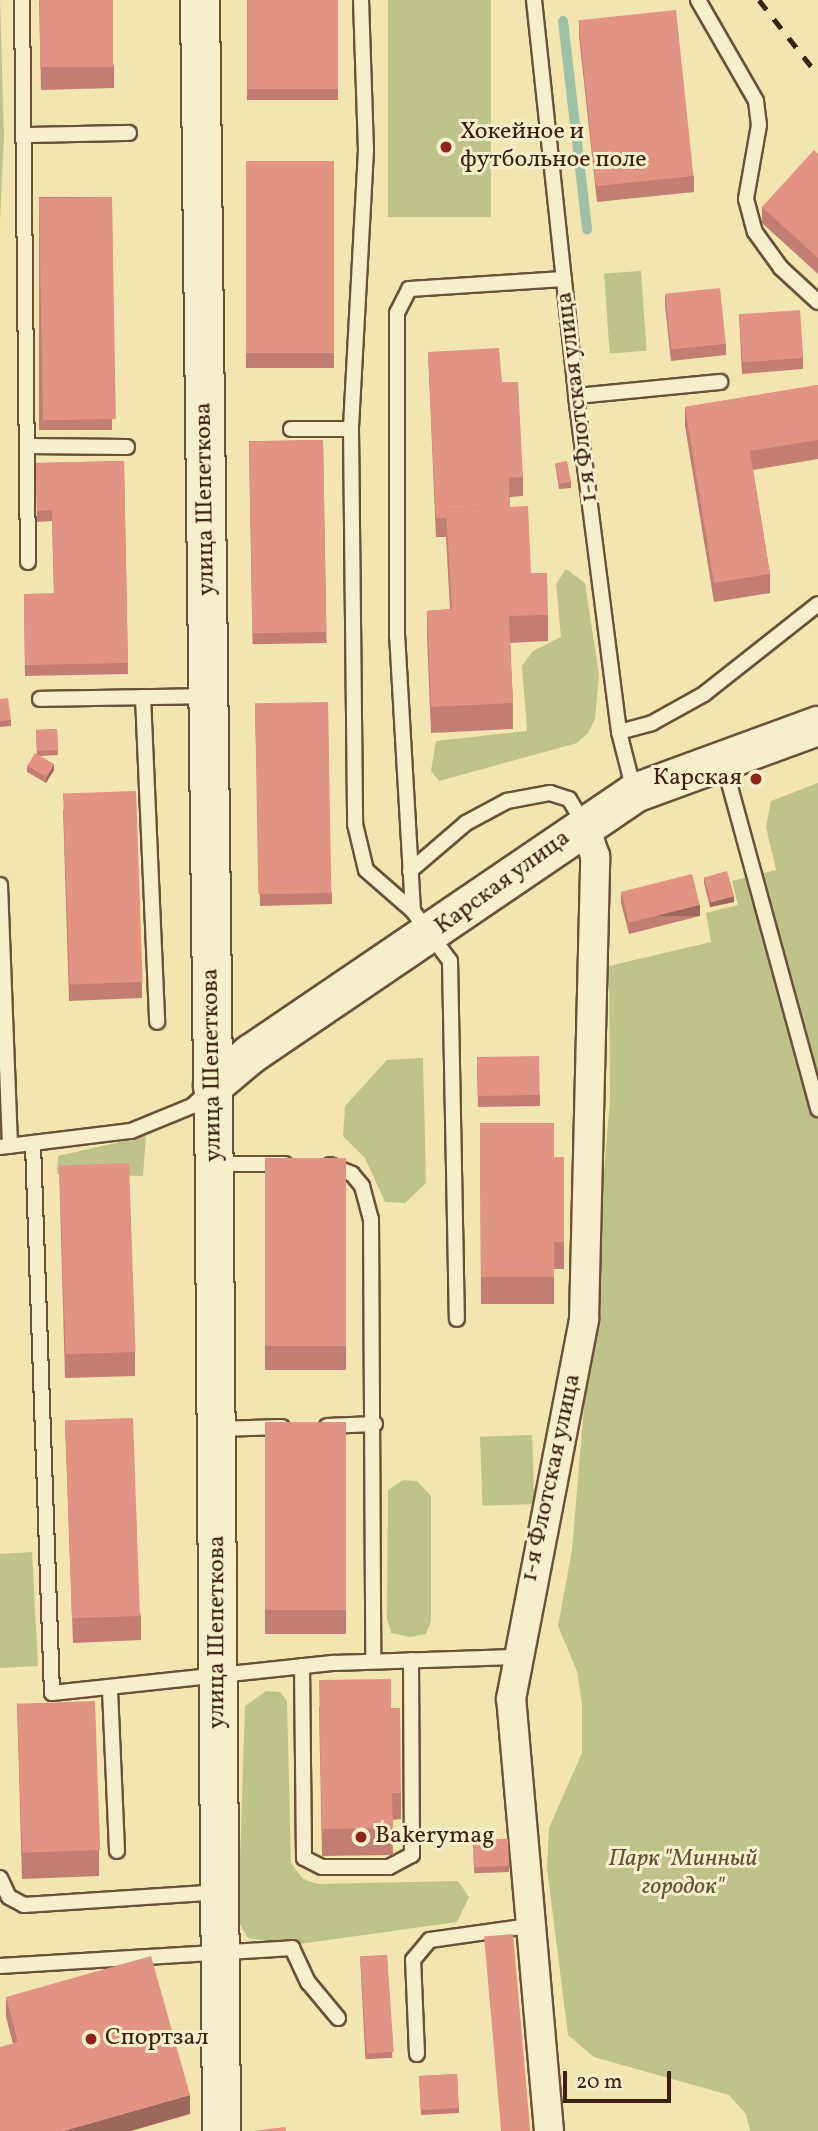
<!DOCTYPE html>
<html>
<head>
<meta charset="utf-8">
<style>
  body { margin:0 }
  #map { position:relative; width:818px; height:2131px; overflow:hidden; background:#f3e5b0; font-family:Vollkorn,serif }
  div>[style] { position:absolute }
  .green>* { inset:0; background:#bec389; transform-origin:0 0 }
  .stream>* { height:10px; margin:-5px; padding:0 5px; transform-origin:5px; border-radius:5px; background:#9dc0a6 }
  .roads { filter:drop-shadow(2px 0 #6b513a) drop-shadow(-2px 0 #6b513a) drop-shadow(0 2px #6b513a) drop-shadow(0 -2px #6b513a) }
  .service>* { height:14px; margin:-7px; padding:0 7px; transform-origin:7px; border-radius:7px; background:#f7eecc }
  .minor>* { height:28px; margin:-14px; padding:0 14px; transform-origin:14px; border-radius:14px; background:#f7eecc }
  .tertiary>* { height:37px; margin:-18.5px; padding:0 18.5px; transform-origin:18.5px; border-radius:18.5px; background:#f7eecc }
  .secondary>* { height:38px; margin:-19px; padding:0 19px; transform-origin:19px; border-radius:19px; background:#f7eecc }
  .rail>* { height:5px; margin-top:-2.5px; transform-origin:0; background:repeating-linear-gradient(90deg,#3e2013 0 12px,transparent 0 24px) }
  .wall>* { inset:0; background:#c27e72; transform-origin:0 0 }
  .shaded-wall>* { inset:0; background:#9e675c; transform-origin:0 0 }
  .building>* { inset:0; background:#e19384; transform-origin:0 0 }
  .dots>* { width:19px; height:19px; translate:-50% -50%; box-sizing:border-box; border:4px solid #f7eecc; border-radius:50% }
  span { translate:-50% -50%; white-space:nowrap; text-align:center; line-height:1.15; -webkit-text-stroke:6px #f7eecc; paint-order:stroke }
  .poi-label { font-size:24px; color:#3e2013 }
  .left { translate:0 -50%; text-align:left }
  .right { translate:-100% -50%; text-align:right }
  .street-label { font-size:24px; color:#3e2013 }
  .park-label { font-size:24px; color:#645136; font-style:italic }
  .scale { position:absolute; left:563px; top:2071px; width:108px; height:32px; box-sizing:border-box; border:4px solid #3e2013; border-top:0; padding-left:9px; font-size:21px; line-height:24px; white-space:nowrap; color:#3e2013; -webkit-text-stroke:5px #f7eecc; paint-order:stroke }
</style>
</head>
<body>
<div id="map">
  <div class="green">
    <div style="clip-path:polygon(0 0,4px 136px,0 220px)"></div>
    <div style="left:388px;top:0;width:103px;height:217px"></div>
    <div style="left:641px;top:271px;width:80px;height:37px;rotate:86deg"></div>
    <div style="clip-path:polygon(566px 569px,585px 583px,599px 675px,595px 719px,588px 733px,577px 743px,439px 781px,431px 771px,436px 741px,527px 731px,522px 666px,533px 651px,561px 637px,556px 584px)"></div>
    <div style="clip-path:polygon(818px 783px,818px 2131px,750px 2131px,746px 2114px,729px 2095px,594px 2057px,568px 2035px,547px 1868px,549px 1828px,582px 1753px,582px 1704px,577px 1671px,558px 1626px,572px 1550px,610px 1099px,609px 966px,711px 942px,706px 913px,738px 905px,732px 881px,776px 870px,766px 827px,771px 801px)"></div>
    <div style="clip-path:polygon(423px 1058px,426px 1183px,405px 1203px,385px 1202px,365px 1158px,343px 1136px,345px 1106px,387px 1060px)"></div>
    <div style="clip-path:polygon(146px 1136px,143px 1176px,57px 1174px,58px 1156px)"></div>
    <div style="left:532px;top:1435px;width:69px;height:52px;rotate:88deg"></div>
    <div style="clip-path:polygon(403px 1480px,417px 1481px,431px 1496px,431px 1621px,426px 1634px,410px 1637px,391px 1633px,387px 1619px,388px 1490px)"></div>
    <div style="clip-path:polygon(32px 1552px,38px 1666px,0 1668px,0 1554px)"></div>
    <div style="clip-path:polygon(266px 1691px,280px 1692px,287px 1701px,291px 1863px,303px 1879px,318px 1884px,458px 1881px,469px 1897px,457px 1922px,292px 1945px,248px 1938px,238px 1921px,245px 1706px)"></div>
  </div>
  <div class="stream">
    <div style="left:563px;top:21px;width:210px;rotate:83.4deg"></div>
  </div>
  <div class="roads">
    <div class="service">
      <div style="left:22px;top:0;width:562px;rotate:89.39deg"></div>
      <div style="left:361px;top:0;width:150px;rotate:88.1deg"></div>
      <div style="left:366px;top:150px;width:279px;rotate:93.1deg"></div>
      <div style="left:351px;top:429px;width:395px;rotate:89.4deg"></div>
      <div style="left:355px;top:824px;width:47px;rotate:76.6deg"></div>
      <div style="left:366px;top:870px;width:62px;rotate:41.1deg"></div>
      <div style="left:413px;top:911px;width:62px;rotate:53.5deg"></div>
      <div style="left:450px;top:961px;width:358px;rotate:88.9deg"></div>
      <div style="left:534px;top:0;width:398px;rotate:83.9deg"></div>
      <div style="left:576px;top:396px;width:339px;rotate:82.7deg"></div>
      <div style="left:619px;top:732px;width:61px;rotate:75.7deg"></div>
      <div style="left:698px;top:0;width:116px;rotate:60.1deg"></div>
      <div style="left:756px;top:101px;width:24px;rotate:83deg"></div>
      <div style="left:759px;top:125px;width:75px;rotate:100deg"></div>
      <div style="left:746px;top:199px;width:34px;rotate:75deg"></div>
      <div style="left:755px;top:232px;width:44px;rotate:54.2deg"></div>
      <div style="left:781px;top:268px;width:50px;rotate:42.6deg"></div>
      <div style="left:24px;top:135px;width:105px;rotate:-1.1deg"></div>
      <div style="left:576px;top:396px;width:145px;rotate:-5.6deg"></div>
      <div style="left:291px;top:429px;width:60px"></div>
      <div style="left:28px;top:446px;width:99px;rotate:0.6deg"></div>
      <div style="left:143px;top:697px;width:325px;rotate:87.5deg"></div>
      <div style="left:40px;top:699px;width:167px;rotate:-1deg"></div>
      <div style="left:619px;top:732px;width:34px;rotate:-15deg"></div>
      <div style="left:652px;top:723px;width:60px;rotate:-29.1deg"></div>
      <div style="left:704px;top:694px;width:145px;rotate:-38.3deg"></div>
      <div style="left:723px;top:761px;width:361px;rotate:74.7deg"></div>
      <div style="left:410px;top:871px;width:74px;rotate:-40.6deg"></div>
      <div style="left:466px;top:823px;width:47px;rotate:-28.2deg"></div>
      <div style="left:507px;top:801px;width:44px;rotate:-10.5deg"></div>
      <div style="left:550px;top:793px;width:20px;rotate:18deg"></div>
      <div style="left:569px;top:799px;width:29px;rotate:59deg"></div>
      <div style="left:0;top:885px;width:261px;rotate:87.8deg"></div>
      <div style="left:413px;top:911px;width:275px;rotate:-93.3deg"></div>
      <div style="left:397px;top:636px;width:323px;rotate:-90deg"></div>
      <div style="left:397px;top:313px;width:27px;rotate:-63deg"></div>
      <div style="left:409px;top:289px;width:155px;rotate:-3.7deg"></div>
      <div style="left:33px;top:1144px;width:549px;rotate:88.02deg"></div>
      <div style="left:52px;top:1693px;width:284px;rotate:-6.1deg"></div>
      <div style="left:334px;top:1663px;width:181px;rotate:-1.9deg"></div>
      <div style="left:0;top:1147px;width:132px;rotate:-7deg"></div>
      <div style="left:131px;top:1131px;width:66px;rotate:-22.3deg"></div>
      <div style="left:192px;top:1106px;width:21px;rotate:-43deg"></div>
      <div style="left:215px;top:1164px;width:70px"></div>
      <div style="left:330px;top:1165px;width:24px;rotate:22deg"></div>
      <div style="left:352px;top:1174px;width:16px;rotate:50deg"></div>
      <div style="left:362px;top:1186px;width:34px;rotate:75deg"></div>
      <div style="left:371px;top:1219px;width:442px;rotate:89.7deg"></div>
      <div style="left:327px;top:1426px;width:48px;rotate:-2.4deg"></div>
      <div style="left:217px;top:1429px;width:65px;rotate:-1.8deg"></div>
      <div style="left:302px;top:1666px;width:192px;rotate:89.4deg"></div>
      <div style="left:304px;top:1858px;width:20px;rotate:27deg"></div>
      <div style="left:322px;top:1867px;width:67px"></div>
      <div style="left:389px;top:1867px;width:26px;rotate:-28deg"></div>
      <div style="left:412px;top:1855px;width:195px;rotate:-90.3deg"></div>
      <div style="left:110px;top:1690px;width:161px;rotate:87.5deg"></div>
      <div style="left:0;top:1878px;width:21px;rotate:65deg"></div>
      <div style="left:9px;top:1897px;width:17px;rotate:28deg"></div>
      <div style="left:24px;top:1905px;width:194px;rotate:-3.8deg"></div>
      <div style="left:0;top:1966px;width:293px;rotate:-3.5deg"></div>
      <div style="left:292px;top:1948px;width:38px;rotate:65deg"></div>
      <div style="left:308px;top:1982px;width:47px;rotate:50.2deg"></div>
      <div style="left:417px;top:2054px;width:94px;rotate:-92.4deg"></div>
      <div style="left:413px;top:1960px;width:26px;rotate:-50deg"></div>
      <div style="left:430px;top:1940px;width:99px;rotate:-8.1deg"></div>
    </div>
    <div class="minor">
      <div style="left:549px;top:2131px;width:434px;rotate:-95deg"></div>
      <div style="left:511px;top:1699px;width:387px;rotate:-79.1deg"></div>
      <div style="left:584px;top:1319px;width:463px;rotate:-88.6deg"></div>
      <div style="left:595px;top:856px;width:34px;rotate:-109deg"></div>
    </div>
    <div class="tertiary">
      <div style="left:213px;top:1086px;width:1045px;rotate:89.56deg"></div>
    </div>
    <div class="secondary">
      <div style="left:200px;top:0;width:1086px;rotate:89.31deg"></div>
      <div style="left:213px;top:1086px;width:50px;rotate:-40.1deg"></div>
      <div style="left:251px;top:1054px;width:464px;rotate:-34.2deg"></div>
      <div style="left:635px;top:793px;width:195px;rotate:-20.1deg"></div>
    </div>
  </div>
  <div class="rail">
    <div style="left:759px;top:0;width:95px;rotate:51.8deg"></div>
  </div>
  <div class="wall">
    <div style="clip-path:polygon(39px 0,114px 65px,114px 88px,41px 90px)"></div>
    <div style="left:247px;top:0;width:91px;height:100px"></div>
    <div style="clip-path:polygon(579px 20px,694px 176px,694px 192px,597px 202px,579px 36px)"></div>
    <div style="clip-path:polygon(818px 154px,818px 274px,762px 223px,762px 207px)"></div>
    <div style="left:246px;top:161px;width:88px;height:207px"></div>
    <div style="left:112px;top:197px;width:233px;height:73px;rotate:90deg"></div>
    <div style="clip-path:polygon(665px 294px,726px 344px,726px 355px,671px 361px,665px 305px)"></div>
    <div style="clip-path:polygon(739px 314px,803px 358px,803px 369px,742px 374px)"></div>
    <div style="clip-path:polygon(428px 352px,502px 382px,523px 477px,523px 496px,510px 497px,510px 507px,531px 573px,548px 615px,548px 641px,510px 643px,513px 703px,513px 729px,431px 733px,427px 637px,427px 611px,450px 609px,446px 537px,436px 537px)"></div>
    <div style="clip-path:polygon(818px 385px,818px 459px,753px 470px,770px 574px,770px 593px,714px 602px,685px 426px,685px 407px)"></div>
    <div style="left:323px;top:440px;width:203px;height:74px;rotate:89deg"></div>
    <div style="clip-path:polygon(124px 461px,128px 674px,25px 676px,24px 594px,54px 594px,52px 521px,37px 522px,36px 463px)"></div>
    <div style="clip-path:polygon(555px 463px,571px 482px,571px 488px,559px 489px)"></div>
    <div style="clip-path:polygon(0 699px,11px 720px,11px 726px,0 727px)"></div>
    <div style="clip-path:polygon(255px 703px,332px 893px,332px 904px,260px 906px)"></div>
    <div style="clip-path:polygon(57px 729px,58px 755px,40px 756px,54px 770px,46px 783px,27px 772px,27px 766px,37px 755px,36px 730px)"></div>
    <div style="clip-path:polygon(63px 809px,142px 982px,142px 998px,69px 1001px)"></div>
    <div style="clip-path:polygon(704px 877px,734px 902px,710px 907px,704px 883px)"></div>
    <div style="clip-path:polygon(621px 892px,700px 916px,629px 934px,621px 903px)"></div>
    <div style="clip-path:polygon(477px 1058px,540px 1095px,540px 1106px,478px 1107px)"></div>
    <div style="clip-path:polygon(480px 1123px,554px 1157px,564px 1242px,564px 1269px,554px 1269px,554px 1304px,481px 1304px)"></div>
    <div style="left:346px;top:1158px;width:212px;height:81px;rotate:90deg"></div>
    <div style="clip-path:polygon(59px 1166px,135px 1352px,135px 1376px,65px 1378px)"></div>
    <div style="clip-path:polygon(65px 1420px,141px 1616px,141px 1640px,73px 1643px)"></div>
    <div style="left:346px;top:1422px;width:212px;height:81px;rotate:90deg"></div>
    <div style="clip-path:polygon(17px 1703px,99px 1850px,99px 1876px,22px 1879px)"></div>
    <div style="clip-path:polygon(319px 1707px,391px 1708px,401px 1793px,401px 1819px,392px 1820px,393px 1855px,322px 1856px)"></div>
    <div style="left:508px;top:1839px;width:33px;height:35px;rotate:88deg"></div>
    <div style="left:387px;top:1955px;width:103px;height:27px;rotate:87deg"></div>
    <div style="clip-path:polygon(6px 1997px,190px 2114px,13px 2044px,6px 2017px)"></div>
    <div style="left:457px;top:2074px;width:39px;height:38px;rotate:87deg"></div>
  </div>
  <div class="shaded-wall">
    <div style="clip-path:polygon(54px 764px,54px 770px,46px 783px,46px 777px)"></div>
    <div style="clip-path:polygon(734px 896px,734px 902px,710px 907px,710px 902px)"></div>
    <div style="left:700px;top:905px;width:11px;height:73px;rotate:90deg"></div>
    <div style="clip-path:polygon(190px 2095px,190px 2114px,131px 2131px,63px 2131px)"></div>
  </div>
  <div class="building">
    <div style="left:40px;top:0;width:73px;height:67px"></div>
    <div style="left:247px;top:0;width:91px;height:89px"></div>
    <div style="left:676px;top:10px;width:167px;height:98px;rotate:84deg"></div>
    <div style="clip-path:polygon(814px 150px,818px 154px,818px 258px,762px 207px)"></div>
    <div style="left:246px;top:161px;width:88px;height:192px"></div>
    <div style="left:112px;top:197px;width:222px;height:73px;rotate:89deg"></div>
    <div style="left:720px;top:288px;width:56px;height:55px;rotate:84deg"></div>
    <div style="left:800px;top:310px;width:48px;height:61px;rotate:86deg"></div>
    <div style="clip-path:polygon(499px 348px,502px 382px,518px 382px,523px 477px,509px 478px,510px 507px,446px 510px,446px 518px,436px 518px,428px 352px)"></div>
    <div style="clip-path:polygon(818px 385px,818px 440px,750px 451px,770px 574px,714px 583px,685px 407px)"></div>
    <div style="left:323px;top:440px;width:192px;height:74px;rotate:89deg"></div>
    <div style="clip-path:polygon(124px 461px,128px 663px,25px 665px,24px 594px,54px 593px,52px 510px,37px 511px,36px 463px)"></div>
    <div style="left:567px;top:461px;width:21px;height:12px;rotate:79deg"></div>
    <div style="clip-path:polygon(528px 506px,531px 573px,547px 573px,548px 615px,509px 616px,513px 703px,431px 707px,427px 611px,452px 609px,446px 510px)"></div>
    <div style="clip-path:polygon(8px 698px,11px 720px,0 721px,0 699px)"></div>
    <div style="left:328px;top:702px;width:191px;height:73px;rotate:89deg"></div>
    <div style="left:57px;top:729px;width:21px;height:21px;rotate:87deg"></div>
    <div style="left:35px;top:753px;width:22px;height:15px;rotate:30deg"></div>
    <div style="left:136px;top:791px;width:191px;height:73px;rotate:88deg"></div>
    <div style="left:727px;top:871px;width:26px;height:24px;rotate:74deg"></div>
    <div style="left:692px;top:874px;width:32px;height:73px;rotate:76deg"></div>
    <div style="left:539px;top:1056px;width:39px;height:62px;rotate:89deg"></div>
    <div style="clip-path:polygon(480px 1123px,554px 1123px,554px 1157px,564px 1157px,564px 1242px,554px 1242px,554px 1277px,481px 1277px)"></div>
    <div style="left:346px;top:1158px;width:188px;height:81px;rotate:90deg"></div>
    <div style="left:129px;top:1163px;width:189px;height:70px;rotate:88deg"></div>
    <div style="left:133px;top:1418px;width:198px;height:68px;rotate:88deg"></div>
    <div style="left:346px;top:1422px;width:188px;height:81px;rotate:90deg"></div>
    <div style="clip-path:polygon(391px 1679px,391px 1708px,400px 1708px,401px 1793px,392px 1793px,393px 1828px,322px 1829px,319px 1680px)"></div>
    <div style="left:95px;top:1701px;width:149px;height:78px;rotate:88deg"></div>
    <div style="left:508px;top:1839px;width:27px;height:35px;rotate:88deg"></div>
    <div style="left:513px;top:1934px;width:198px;height:29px;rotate:85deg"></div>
    <div style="left:387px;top:1955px;width:97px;height:27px;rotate:86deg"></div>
    <div style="clip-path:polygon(151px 1956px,190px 2095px,63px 2131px,0 2131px,0 2047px,18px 2042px,6px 1997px)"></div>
    <div style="left:457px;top:2074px;width:34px;height:38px;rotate:87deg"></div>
    <div style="clip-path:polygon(285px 2127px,286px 2131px,254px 2131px)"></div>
  </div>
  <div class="dots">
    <div style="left:446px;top:147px;background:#8f2418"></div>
    <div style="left:756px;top:779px;background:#8f2418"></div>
    <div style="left:361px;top:1837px;background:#8f2418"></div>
    <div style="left:91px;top:2039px;background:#8f2418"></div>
  </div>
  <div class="poi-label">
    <span class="left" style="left:460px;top:147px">Хокейное и<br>футбольное поле</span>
    <span class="right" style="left:742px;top:779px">Карская</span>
    <span class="left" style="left:375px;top:1837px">Bakerymag</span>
    <span class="left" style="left:105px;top:2039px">Спортзал</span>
  </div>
  <div class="street-label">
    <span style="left:578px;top:397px;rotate:-97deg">1-я Флотская улица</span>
    <span style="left:206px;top:499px;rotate:-91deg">улица Шепеткова</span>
    <span style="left:503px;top:883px;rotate:-36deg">Карская улица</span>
    <span style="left:213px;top:1065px;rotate:-91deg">улица Шепеткова</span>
    <span style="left:552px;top:1478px;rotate:-78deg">1-я Флотская улица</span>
    <span style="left:218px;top:1632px;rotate:-90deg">улица Шепеткова</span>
  </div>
  <div class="park-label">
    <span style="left:683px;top:1874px">Парк "Минный<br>городок"</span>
  </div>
  <div class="scale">20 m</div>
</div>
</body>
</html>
